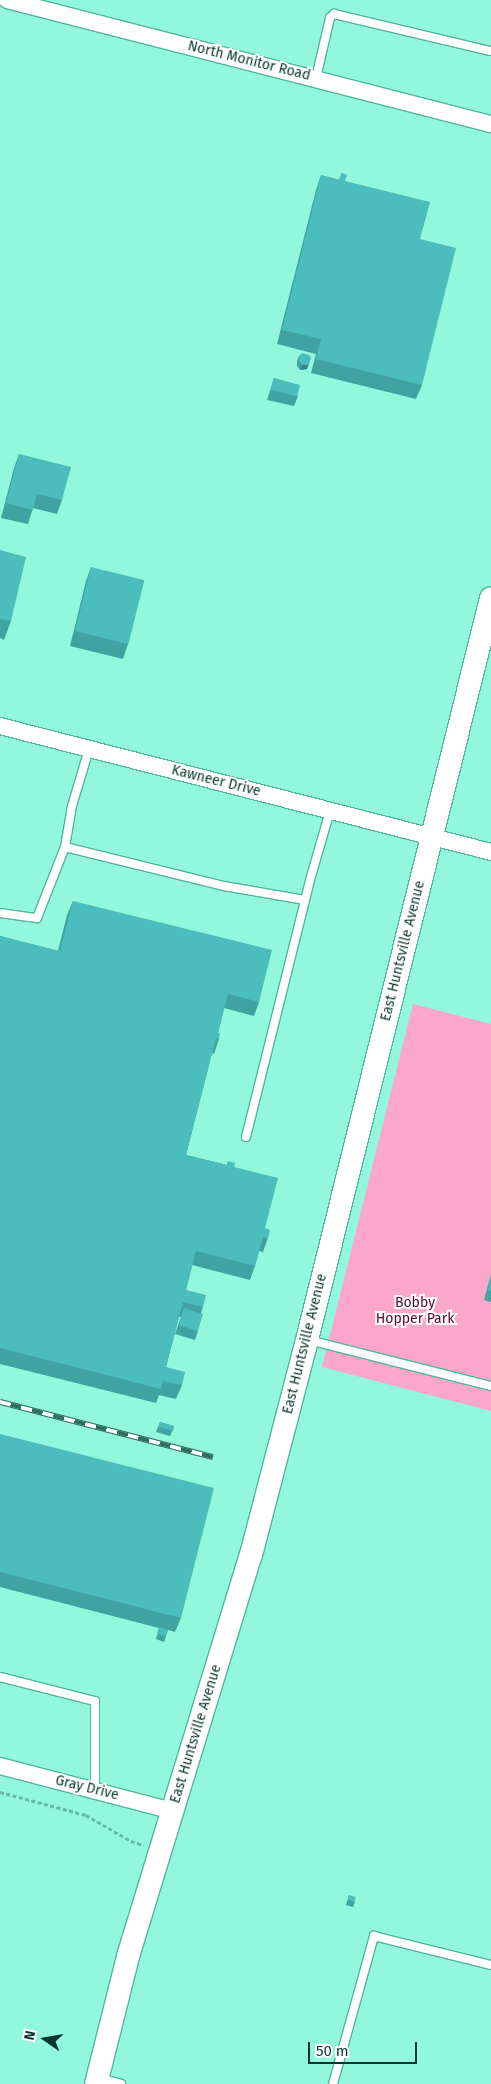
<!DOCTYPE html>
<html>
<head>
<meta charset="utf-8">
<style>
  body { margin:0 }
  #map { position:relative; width:491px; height:2084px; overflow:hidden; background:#92f7db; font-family:"Fira Sans",sans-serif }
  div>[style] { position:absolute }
  .green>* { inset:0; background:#fba7c9 }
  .path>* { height:2.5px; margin-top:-1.25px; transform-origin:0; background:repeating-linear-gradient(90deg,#67bba5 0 4px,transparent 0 6.5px) }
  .roads { filter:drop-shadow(1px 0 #50b69c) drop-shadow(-1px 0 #50b69c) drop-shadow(0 1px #50b69c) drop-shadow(0 -1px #50b69c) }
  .service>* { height:8px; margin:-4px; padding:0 4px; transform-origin:4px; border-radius:4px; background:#fff }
  .minor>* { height:16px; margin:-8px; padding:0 8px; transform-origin:8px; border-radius:8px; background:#fff }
  .secondary>* { height:22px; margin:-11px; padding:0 11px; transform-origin:11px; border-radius:11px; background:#fff }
  .rail>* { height:5.5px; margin-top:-2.75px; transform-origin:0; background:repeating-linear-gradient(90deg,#fff 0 11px,#306d5e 0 22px); box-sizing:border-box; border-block:1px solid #306d5e }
  .wall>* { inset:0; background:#40a3a2 }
  .shaded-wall>* { inset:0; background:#348484 }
  .building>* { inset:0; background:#4abdbc; transform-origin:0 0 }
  span { translate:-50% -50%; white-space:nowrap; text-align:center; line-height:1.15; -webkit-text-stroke:4px #fff; paint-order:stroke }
  .street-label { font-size:14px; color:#09372d }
  .park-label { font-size:14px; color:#530730 }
  .north { position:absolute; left:20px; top:2014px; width:50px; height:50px; -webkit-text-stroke:4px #fff; paint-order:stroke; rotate:283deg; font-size:14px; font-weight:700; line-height:20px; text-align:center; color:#09372d }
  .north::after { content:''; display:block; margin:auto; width:18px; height:22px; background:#09372d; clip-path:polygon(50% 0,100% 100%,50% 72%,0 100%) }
  .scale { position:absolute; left:308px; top:2042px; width:109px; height:22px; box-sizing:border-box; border:2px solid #09372d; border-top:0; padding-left:6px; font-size:15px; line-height:18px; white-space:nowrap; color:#09372d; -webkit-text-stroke:4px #fff; paint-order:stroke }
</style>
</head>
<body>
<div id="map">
  <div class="green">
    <div style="clip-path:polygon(413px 1004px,491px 1024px,491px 1411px,322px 1367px)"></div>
  </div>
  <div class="path">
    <div style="left:0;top:1792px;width:89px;rotate:15deg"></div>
    <div style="left:86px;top:1815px;width:52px;rotate:30deg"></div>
    <div style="left:131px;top:1841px;width:13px;rotate:18deg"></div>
  </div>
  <div class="roads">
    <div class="service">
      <div style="left:316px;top:78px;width:62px;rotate:-76.9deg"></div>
      <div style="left:330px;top:18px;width:6px;rotate:-45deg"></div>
      <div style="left:334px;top:14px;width:161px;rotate:13.3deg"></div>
      <div style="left:89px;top:749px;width:59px;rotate:106.6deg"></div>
      <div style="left:72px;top:806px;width:42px;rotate:99.7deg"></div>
      <div style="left:65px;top:847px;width:164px;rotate:13.8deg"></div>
      <div style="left:224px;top:886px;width:82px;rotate:9.8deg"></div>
      <div style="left:0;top:913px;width:37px;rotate:8deg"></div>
      <div style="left:37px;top:918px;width:76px;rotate:-68.5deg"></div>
      <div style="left:246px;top:1137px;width:265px;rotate:-76deg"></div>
      <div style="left:310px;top:880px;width:72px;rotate:-73.8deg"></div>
      <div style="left:309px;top:1340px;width:188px;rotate:14.2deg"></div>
      <div style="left:0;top:1677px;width:98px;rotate:14.2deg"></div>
      <div style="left:95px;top:1701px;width:89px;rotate:90deg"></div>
      <div style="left:99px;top:2078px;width:23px;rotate:15deg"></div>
      <div style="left:333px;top:2084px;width:154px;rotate:-74.5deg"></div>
      <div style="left:374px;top:1936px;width:121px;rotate:13.9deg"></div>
    </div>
    <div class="minor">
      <div style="left:7px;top:0;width:500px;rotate:14.4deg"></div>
      <div style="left:0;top:726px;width:507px;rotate:14.39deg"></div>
      <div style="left:0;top:1766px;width:179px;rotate:14.6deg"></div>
    </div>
    <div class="secondary">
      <div style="left:96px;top:2084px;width:135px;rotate:-75.9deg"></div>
      <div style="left:129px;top:1953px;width:416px;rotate:-73deg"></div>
      <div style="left:251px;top:1555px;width:222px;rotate:-75.4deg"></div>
      <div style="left:307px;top:1340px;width:764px;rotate:-76.07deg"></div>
    </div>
  </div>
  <div class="rail">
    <div style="left:0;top:1402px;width:220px;rotate:14.5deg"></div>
  </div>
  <div class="wall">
    <div style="clip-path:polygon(342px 173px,345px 181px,420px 239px,422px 385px,416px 399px,311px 373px,316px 354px,277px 344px,316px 190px,321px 175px,339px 180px)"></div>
    <div style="clip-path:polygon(299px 356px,307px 369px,300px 370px,297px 366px,297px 361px)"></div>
    <div style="clip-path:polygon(274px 378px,298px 396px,294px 406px,267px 400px)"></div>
    <div style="clip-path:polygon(19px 454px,62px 500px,57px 514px,33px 508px,28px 524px,1px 518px,14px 468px)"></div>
    <div style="clip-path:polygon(0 550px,11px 621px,4px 640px,0 638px)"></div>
    <div style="clip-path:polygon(91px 567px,128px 644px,123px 659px,70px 646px,86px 581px)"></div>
    <div style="clip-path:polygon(73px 901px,259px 1002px,254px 1016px,224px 1008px,218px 1033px,219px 1039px,214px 1054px,212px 1053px,186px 1155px,227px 1165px,228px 1161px,234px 1167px,265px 1228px,268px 1238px,263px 1252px,259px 1251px,255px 1266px,250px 1280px,192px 1265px,186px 1290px,203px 1307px,201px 1313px,198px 1331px,195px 1340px,175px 1334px,181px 1317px,179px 1317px,166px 1367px,182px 1385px,176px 1399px,159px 1395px,156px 1403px,0 1364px,0 936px,58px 951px,67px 915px)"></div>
    <div style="clip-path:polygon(491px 1274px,491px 1302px,484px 1300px)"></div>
    <div style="clip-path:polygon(160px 1422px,174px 1426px,170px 1436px,156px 1432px)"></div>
    <div style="clip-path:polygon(0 1434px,181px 1618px,175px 1632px,168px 1630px,164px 1642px,156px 1639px,159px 1628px,0 1587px)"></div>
    <div style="clip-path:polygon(349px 1895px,355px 1902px,353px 1907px,346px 1905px)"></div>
  </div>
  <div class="shaded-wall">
    <div style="clip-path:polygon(309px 364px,307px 369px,300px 370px,302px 365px)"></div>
  </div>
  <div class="building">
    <div style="clip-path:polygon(342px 173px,347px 175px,345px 181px,430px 202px,420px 239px,456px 248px,422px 385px,316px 359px,321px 339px,282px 330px,321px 175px,340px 180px)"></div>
    <div style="clip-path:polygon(302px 353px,309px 355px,311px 358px,309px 364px,302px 365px,299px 361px,299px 356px)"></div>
    <div style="left:274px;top:378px;width:27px;height:12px;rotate:15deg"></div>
    <div style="clip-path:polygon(19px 454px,71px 467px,62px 500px,37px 494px,33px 510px,6px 503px)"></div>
    <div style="clip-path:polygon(0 550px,26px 557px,11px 621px,0 619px)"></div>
    <div style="left:91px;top:567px;width:55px;height:66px;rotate:14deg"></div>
    <div style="clip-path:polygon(73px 901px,272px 950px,259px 1002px,228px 994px,218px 1033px,220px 1033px,219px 1039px,216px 1038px,186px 1155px,227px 1165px,228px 1161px,235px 1163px,234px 1167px,278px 1178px,265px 1228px,270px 1230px,268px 1238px,263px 1237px,255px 1266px,196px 1251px,186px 1290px,206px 1295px,203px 1307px,183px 1302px,166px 1367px,185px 1372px,182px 1385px,163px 1381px,161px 1389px,0 1348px,0 936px,60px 951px)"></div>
    <div style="clip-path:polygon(491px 1277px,491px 1291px,488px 1290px)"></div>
    <div style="left:184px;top:1308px;width:20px;height:18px;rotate:18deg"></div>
    <div style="left:160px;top:1422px;width:15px;height:5px;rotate:16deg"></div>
    <div style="clip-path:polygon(0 1434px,214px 1488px,181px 1618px,0 1572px)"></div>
    <div style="left:159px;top:1627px;width:9px;height:7px;rotate:18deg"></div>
    <div style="left:349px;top:1895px;width:7px;height:5px;rotate:16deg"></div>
  </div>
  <div class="street-label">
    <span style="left:249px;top:61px;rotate:14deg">North Monitor Road</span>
    <span style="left:216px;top:781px;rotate:14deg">Kawneer Drive</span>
    <span style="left:403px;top:951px;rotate:-76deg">East Huntsville Avenue</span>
    <span style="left:305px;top:1344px;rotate:-76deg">East Huntsville Avenue</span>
    <span style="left:196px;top:1734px;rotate:-73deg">East Huntsville Avenue</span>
    <span style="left:87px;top:1788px;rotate:14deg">Gray Drive</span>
  </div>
  <div class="park-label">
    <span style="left:415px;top:1311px">Bobby<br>Hopper Park</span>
  </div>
  <div class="north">N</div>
  <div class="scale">50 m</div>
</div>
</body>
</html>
